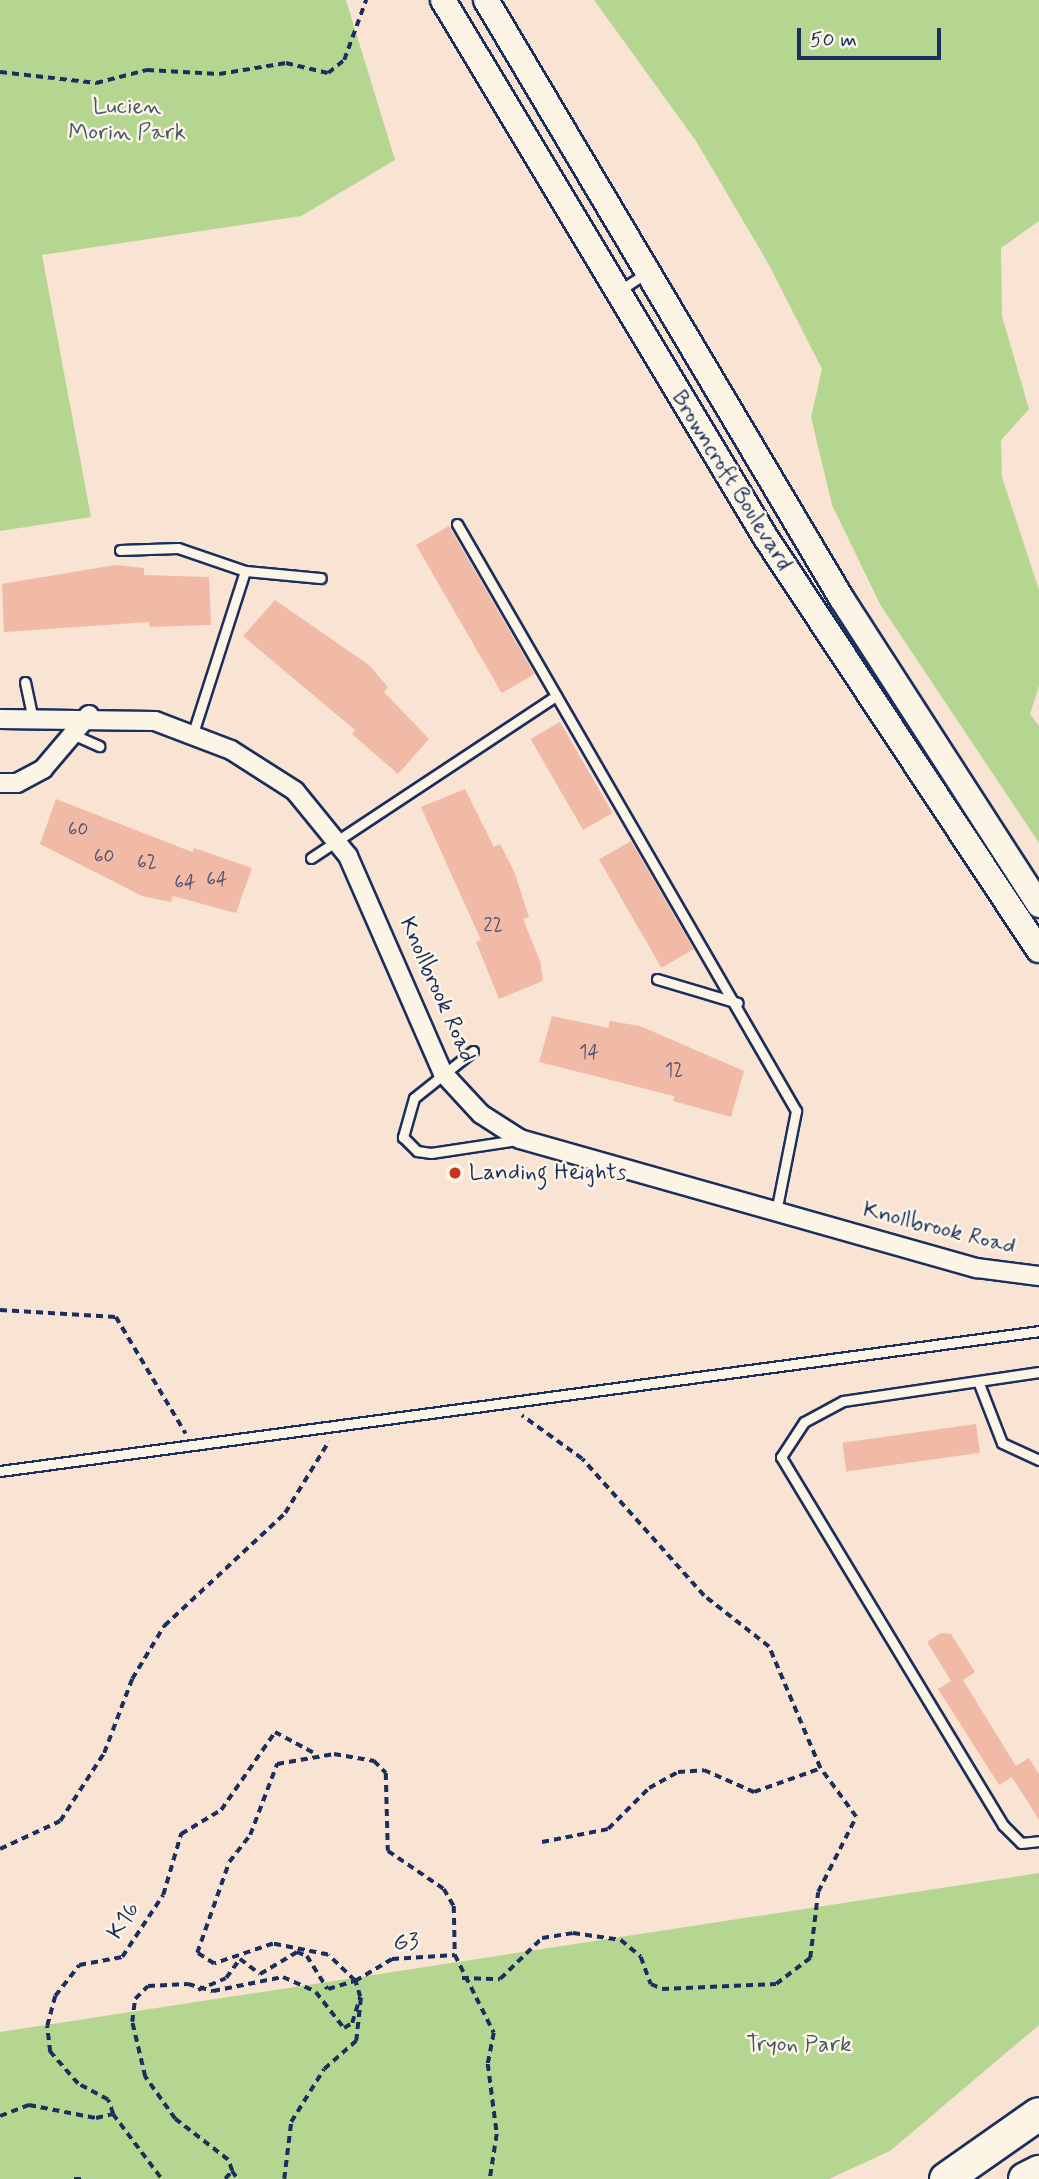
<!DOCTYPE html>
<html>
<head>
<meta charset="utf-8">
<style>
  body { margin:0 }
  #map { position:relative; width:1039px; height:2179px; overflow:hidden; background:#f9e3d2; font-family:Mynerve,sans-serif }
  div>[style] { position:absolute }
  .green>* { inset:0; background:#b5d690 }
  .building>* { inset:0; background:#f1baa6; transform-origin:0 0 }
  .path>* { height:3.5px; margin-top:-1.75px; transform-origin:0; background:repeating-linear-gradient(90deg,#1b2f5e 0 7px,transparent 0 12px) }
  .roads { filter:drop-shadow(2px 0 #1b2f5e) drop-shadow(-2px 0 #1b2f5e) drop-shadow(0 2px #1b2f5e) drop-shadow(0 -2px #1b2f5e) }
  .service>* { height:9px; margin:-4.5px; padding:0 4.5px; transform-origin:4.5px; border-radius:4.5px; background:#fcf5e5 }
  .minor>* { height:18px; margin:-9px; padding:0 9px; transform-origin:9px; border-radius:9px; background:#fcf5e5 }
  .secondary>* { height:24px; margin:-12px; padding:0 12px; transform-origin:12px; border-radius:12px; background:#fcf5e5 }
  .motorway>* { height:32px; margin:-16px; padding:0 16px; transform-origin:16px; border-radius:16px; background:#fcf5e5 }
  .dots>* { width:19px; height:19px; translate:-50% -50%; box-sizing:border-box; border:4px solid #fcf5e5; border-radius:50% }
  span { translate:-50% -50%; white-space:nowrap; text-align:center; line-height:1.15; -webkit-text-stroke:5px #fcf5e5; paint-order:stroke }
  .number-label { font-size:19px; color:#505270 }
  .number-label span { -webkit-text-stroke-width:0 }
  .park-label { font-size:23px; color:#42596a }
  .street-label { font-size:23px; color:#1b2f5e }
  .poi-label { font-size:23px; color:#1b2f5e }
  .left { translate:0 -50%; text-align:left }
  .scale { position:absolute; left:797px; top:28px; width:144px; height:32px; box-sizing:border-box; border:4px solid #1b2f5e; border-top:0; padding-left:9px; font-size:21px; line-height:24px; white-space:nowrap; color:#1b2f5e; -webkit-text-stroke:5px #fcf5e5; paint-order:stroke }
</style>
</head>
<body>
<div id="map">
  <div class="green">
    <div style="clip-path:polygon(0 0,346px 0,395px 160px,301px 216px,42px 255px,91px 517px,0 531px)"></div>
    <div style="clip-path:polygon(594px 0,1039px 0,1039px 221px,1001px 248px,1002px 316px,1029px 409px,1001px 440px,1002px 477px,1039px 590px,1039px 686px,1030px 714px,1039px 726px,1039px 843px,881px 606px,832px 505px,811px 417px,822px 369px,768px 263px,696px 141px)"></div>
    <div style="clip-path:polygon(1039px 1873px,1039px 2025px,890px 2151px,829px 2179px,0 2179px,0 2032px)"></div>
  </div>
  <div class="building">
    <div style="left:449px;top:526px;width:171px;height:38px;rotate:60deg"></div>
    <div style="clip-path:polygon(115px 565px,144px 568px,144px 575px,209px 577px,211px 625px,150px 627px,149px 622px,4px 632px,2px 584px)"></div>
    <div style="clip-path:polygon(275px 600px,369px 665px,388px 687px,384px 692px,429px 739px,398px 774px,352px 734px,355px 730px,243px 636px)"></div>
    <div style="left:560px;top:722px;width:105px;height:34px;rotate:60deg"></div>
    <div style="clip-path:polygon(465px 789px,494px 847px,500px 844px,514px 871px,529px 917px,523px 919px,540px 961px,543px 981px,499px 999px,476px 942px,481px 940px,421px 807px)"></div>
    <div style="clip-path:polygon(56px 799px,192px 852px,194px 848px,252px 868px,236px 913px,173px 896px,171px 902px,142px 896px,40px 844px)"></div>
    <div style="left:631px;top:841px;width:125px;height:37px;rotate:60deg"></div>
    <div style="clip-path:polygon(552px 1016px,608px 1028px,610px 1021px,640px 1026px,744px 1071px,731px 1117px,673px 1101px,674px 1096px,539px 1062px)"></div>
    <div style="left:976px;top:1424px;width:29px;height:135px;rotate:82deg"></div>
    <div style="clip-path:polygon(941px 1633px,951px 1634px,975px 1672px,963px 1680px,1016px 1766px,1029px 1758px,1039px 1774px,1039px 1820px,1012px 1777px,999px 1785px,938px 1689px,951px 1681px,927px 1642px)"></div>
  </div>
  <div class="path">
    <div style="left:0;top:72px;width:97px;rotate:6.5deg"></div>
    <div style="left:96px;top:83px;width:53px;rotate:-14.3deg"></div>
    <div style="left:147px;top:70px;width:72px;rotate:3.2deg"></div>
    <div style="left:219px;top:74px;width:68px;rotate:-9.3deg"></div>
    <div style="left:286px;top:63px;width:43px;rotate:13.4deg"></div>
    <div style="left:328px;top:73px;width:21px;rotate:-39deg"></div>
    <div style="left:344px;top:60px;width:64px;rotate:-69.9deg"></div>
    <div style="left:0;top:1310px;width:116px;rotate:3.5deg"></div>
    <div style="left:116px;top:1317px;width:136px;rotate:59.1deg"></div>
    <div style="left:542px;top:1842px;width:67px;rotate:-11.1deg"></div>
    <div style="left:608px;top:1829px;width:58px;rotate:-45deg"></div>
    <div style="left:649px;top:1788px;width:33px;rotate:-29deg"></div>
    <div style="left:678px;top:1772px;width:26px;rotate:-4deg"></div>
    <div style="left:704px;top:1770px;width:55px;rotate:23.7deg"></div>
    <div style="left:754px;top:1792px;width:69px;rotate:-19.5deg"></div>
    <div style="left:0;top:1849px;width:66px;rotate:-25deg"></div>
    <div style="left:60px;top:1821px;width:81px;rotate:-57.1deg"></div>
    <div style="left:104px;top:1753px;width:79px;rotate:-69.3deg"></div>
    <div style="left:132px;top:1679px;width:62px;rotate:-58.9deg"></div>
    <div style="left:164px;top:1626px;width:166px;rotate:-43deg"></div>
    <div style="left:285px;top:1513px;width:84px;rotate:-58.6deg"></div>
    <div style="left:462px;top:1978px;width:38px;rotate:2deg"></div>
    <div style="left:500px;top:1979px;width:59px;rotate:-44.3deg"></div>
    <div style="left:542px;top:1938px;width:31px;rotate:-9deg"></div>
    <div style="left:573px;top:1933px;width:49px;rotate:8.3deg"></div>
    <div style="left:621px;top:1940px;width:26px;rotate:40deg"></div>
    <div style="left:641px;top:1957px;width:29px;rotate:70deg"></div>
    <div style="left:651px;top:1984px;width:12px;rotate:24deg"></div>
    <div style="left:662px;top:1989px;width:114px;rotate:-2.5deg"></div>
    <div style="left:776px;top:1984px;width:43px;rotate:-37.4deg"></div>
    <div style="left:810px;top:1958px;width:66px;rotate:-83.1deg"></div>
    <div style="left:818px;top:1892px;width:84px;rotate:-63.1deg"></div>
    <div style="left:856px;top:1817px;width:61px;rotate:-126.3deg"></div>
    <div style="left:820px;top:1768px;width:131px;rotate:-112.9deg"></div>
    <div style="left:769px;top:1647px;width:83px;rotate:-141.9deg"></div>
    <div style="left:704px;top:1596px;width:183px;rotate:-131.7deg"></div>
    <div style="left:582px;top:1459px;width:74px;rotate:-144.4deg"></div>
    <div style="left:355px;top:1981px;width:43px;rotate:-30.7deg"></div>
    <div style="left:392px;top:1959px;width:63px;rotate:-3.6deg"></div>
    <div style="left:455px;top:1955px;width:87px;rotate:63.4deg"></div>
    <div style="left:494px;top:2033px;width:32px;rotate:101deg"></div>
    <div style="left:488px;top:2064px;width:71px;rotate:82.7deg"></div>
    <div style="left:497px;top:2134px;width:46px;rotate:98.8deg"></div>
    <div style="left:198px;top:1990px;width:30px;rotate:-23deg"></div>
    <div style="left:226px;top:1978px;width:24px;rotate:-54deg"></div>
    <div style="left:240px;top:1959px;width:25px;rotate:37deg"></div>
    <div style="left:260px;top:1974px;width:43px;rotate:-30.7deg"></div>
    <div style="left:297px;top:1952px;width:11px;rotate:22deg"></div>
    <div style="left:307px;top:1956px;width:39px;rotate:58deg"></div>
    <div style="left:328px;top:1989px;width:28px;rotate:-17deg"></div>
    <div style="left:113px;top:2114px;width:81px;rotate:53deg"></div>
    <div style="left:0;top:2116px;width:31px;rotate:-21deg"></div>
    <div style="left:29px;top:2105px;width:68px;rotate:11deg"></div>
    <div style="left:96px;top:2118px;width:17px;rotate:-13deg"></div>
    <div style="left:113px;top:2114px;width:15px;rotate:-110deg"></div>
    <div style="left:108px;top:2100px;width:34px;rotate:-152deg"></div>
    <div style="left:78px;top:2084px;width:43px;rotate:-131.2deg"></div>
    <div style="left:50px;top:2052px;width:26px;rotate:-97deg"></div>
    <div style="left:47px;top:2026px;width:31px;rotate:-75deg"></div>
    <div style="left:55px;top:1996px;width:39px;rotate:-52deg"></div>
    <div style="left:79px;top:1965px;width:44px;rotate:-10.5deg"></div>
    <div style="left:122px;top:1957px;width:74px;rotate:-56.5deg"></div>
    <div style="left:163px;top:1895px;width:64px;rotate:-73.6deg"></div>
    <div style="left:181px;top:1834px;width:47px;rotate:-31deg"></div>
    <div style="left:221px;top:1810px;width:95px;rotate:-55.3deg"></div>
    <div style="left:275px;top:1732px;width:47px;rotate:28.2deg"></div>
    <div style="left:232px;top:2171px;width:10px;rotate:53deg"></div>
    <div style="left:74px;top:2179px;width:10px"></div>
    <div style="left:225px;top:2179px;width:11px;rotate:-49deg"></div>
    <div style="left:232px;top:2171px;width:12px;rotate:-110deg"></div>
    <div style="left:228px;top:2160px;width:67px;rotate:-142.3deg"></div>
    <div style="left:175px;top:2119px;width:52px;rotate:-125.5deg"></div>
    <div style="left:145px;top:2077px;width:57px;rotate:-103.3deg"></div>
    <div style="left:132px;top:2022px;width:23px;rotate:-83deg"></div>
    <div style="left:135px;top:1999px;width:18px;rotate:-45deg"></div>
    <div style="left:148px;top:1986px;width:40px;rotate:-2.9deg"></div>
    <div style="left:188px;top:1984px;width:26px;rotate:16deg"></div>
    <div style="left:213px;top:1991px;width:71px;rotate:-11.3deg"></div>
    <div style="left:283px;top:1977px;width:36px;rotate:24deg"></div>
    <div style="left:316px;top:1992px;width:46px;rotate:52.1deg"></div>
    <div style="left:344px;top:2028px;width:9px;rotate:-32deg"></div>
    <div style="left:352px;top:2023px;width:27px;rotate:-73deg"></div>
    <div style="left:360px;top:1997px;width:17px;rotate:-107deg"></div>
    <div style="left:355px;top:1981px;width:37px;rotate:-136deg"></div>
    <div style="left:328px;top:1955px;width:56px;rotate:-168.7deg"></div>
    <div style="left:273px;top:1944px;width:62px;rotate:161.3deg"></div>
    <div style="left:214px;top:1964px;width:20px;rotate:-147deg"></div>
    <div style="left:197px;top:1953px;width:96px;rotate:-70.6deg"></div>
    <div style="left:229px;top:1862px;width:34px;rotate:-52deg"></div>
    <div style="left:250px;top:1835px;width:76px;rotate:-69.2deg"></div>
    <div style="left:277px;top:1764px;width:58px;rotate:-10deg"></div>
    <div style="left:334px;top:1754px;width:41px;rotate:9.9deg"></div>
    <div style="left:374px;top:1761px;width:17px;rotate:45deg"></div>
    <div style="left:386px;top:1773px;width:78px;rotate:88.5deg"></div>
    <div style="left:388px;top:1851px;width:68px;rotate:34.2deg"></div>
    <div style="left:444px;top:1889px;width:20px;rotate:60deg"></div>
    <div style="left:454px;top:1906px;width:49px;rotate:88.8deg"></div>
    <div style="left:284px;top:2179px;width:57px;rotate:-83deg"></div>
    <div style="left:291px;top:2122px;width:62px;rotate:-58.1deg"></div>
    <div style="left:324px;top:2069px;width:43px;rotate:-41.2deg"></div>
    <div style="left:356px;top:2041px;width:46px;rotate:-83.8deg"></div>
  </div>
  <div class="roads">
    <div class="service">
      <div style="left:620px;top:290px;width:31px;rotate:-33deg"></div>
      <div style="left:457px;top:524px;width:678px;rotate:59.99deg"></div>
      <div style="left:796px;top:1111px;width:103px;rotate:101.2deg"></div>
      <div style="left:120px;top:550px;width:58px;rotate:-2deg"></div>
      <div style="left:178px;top:548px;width:71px;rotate:18.9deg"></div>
      <div style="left:25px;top:682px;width:35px;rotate:78deg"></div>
      <div style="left:193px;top:733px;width:170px;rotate:-72.2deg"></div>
      <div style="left:245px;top:571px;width:76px;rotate:5.3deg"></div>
      <div style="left:72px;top:734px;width:30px;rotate:24deg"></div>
      <div style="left:311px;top:858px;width:294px;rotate:-33.5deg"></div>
      <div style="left:657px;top:979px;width:84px;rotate:16.5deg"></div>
      <div style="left:473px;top:1051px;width:75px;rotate:141.5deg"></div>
      <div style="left:414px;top:1098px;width:41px;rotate:105.8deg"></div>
      <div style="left:403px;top:1137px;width:20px;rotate:45deg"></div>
      <div style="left:417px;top:1151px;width:14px;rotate:8deg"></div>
      <div style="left:431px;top:1153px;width:87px;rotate:-8.6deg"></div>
      <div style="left:1039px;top:1372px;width:198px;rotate:171.6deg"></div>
      <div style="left:843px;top:1401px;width:44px;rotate:151.7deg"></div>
      <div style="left:804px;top:1422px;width:42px;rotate:123.3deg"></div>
      <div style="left:781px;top:1457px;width:430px;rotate:58.9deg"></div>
      <div style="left:1003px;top:1825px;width:25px;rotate:45deg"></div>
      <div style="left:1021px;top:1843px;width:18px;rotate:-6deg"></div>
      <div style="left:978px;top:1381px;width:66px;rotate:68.8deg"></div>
      <div style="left:1002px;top:1443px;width:41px;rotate:24.7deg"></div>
      <div style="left:0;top:1471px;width:1048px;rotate:-7.67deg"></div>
    </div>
    <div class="minor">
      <div style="left:0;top:719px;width:155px;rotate:0.7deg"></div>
      <div style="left:155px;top:721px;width:81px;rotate:20.9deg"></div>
      <div style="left:231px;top:750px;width:76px;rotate:32.6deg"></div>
      <div style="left:295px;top:791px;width:84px;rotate:50.8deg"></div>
      <div style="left:348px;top:856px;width:237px;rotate:66.4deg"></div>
      <div style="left:443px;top:1073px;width:56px;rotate:47.2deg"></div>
      <div style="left:481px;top:1114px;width:46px;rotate:32.7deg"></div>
      <div style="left:520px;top:1139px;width:475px;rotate:15.8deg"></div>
      <div style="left:977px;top:1268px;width:63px;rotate:7.4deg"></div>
      <div style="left:0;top:783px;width:17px"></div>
      <div style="left:17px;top:783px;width:30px;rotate:-28deg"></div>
      <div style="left:43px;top:769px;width:71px;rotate:-49.6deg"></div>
    </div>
    <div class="secondary">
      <div style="left:443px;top:0;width:628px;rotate:59.02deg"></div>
      <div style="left:766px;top:538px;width:494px;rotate:56.5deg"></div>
      <div style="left:486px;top:0;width:697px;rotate:59.28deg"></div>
      <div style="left:842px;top:599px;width:364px;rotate:57.2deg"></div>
    </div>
    <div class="motorway">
      <div style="left:946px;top:2179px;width:113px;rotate:-35deg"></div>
      <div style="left:1025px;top:2179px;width:16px;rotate:-27deg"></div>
    </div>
  </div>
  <div class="dots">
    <div style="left:455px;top:1173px;background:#c8321e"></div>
  </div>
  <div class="number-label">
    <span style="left:78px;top:830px">60</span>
    <span style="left:104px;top:857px">60</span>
    <span style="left:147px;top:863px">62</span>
    <span style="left:217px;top:880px">64</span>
    <span style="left:185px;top:883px">64</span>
    <span style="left:493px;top:926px">22</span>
    <span style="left:589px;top:1053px">14</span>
    <span style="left:674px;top:1071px">12</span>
  </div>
  <div class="park-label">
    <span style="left:127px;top:120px">Lucien<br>Morin Park</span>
    <span style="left:799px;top:2045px">Tryon Park</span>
  </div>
  <div class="street-label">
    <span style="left:731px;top:481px;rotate:58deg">Browncroft Boulevard</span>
    <span style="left:437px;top:990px;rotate:66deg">Knollbrook Road</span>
    <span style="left:939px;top:1229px;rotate:14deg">Knollbrook Road</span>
    <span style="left:124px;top:1921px;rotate:-57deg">K16</span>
    <span style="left:406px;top:1943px;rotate:-5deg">G3</span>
  </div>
  <div class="poi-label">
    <span class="left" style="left:469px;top:1173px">Landing Heights</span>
  </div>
  <div class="scale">50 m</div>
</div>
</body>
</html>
